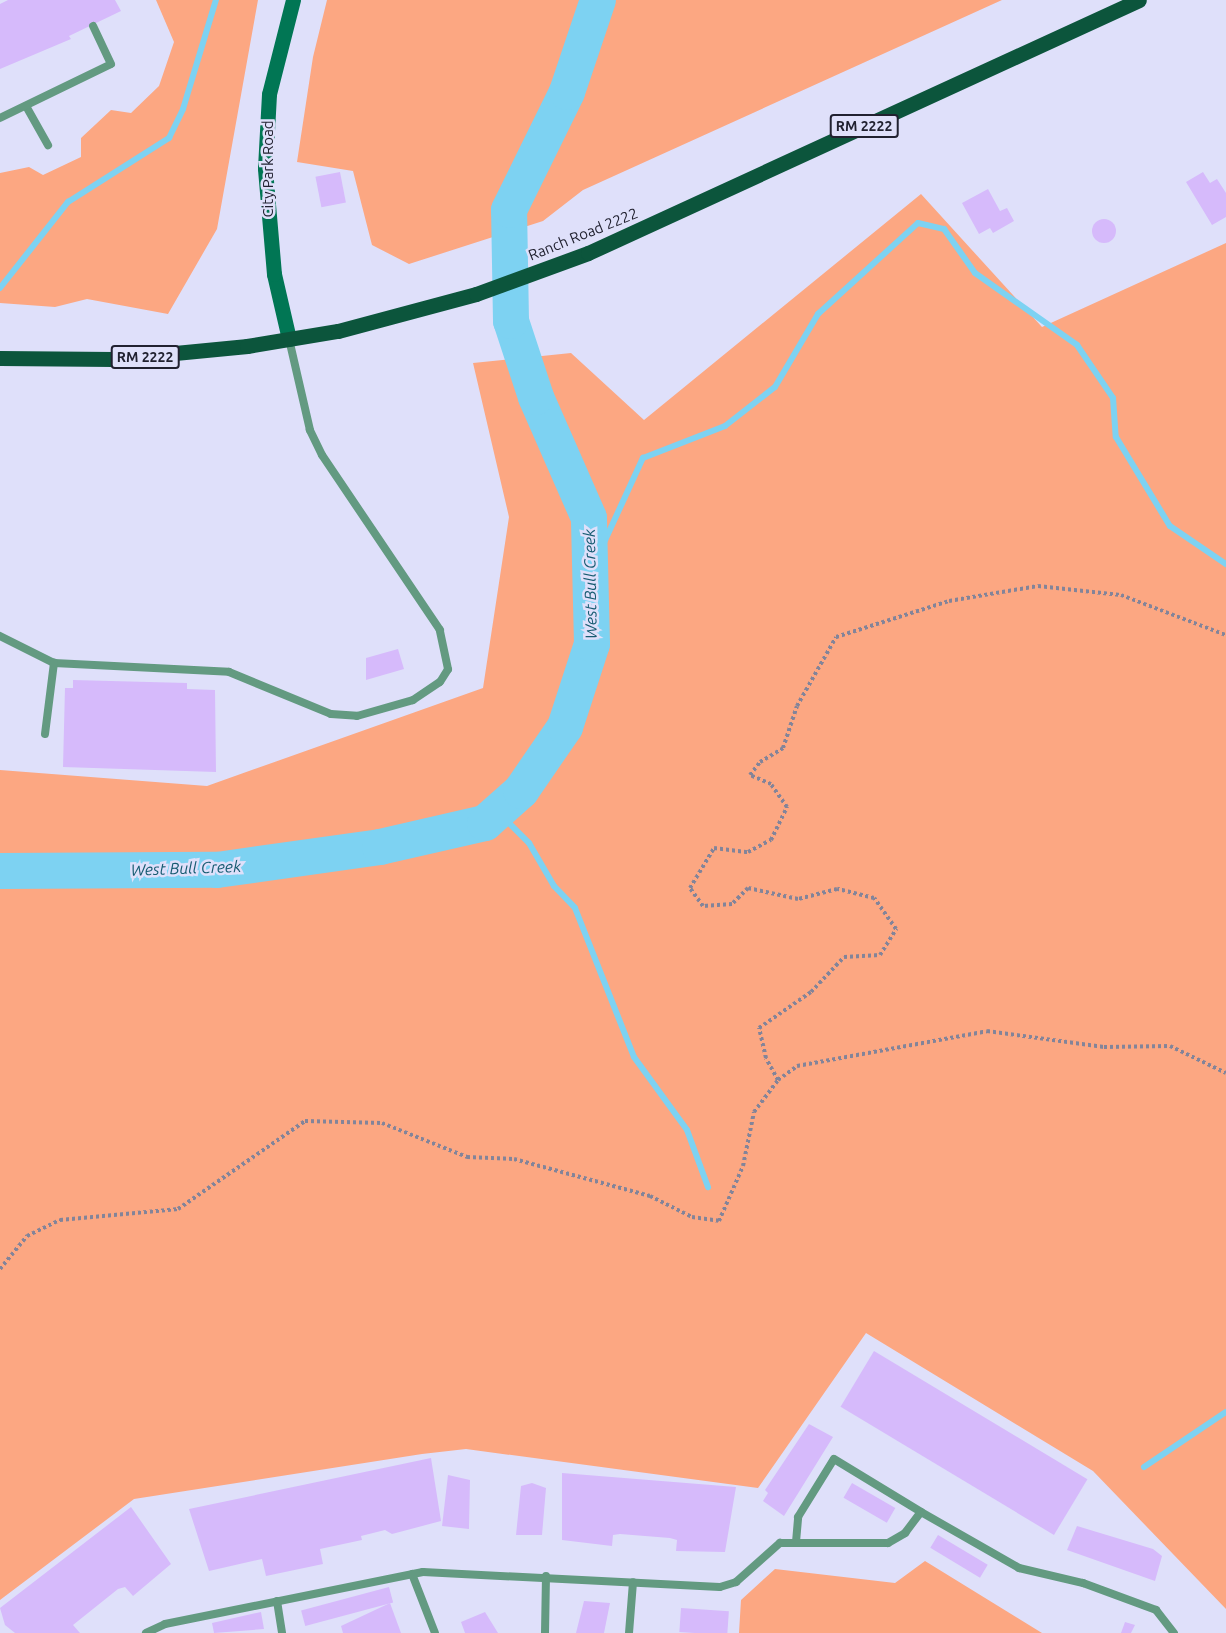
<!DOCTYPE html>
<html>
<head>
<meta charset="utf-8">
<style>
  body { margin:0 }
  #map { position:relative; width:1226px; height:1633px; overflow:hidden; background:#dfe0fa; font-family:Ubuntu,sans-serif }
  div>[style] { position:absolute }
  .green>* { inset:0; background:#fca782 }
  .stream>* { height:6px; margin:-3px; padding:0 3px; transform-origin:3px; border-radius:3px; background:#7dd2f2 }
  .river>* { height:36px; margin:-18px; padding:0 18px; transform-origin:18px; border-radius:18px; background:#7dd2f2 }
  .building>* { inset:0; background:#d6bafb; transform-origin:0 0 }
  .round { border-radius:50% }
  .path>* { height:4px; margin-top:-2px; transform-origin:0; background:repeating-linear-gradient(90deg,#838499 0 3px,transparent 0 6px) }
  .lane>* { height:8px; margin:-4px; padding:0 4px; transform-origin:4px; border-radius:4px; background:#639a81 }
  .secondary>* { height:15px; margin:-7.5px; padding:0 7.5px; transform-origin:7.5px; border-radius:7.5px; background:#017654 }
  .primary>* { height:15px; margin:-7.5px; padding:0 7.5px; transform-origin:7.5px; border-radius:7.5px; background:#0c553c }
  span { translate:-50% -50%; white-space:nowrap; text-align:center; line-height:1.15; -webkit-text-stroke:5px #dfe0fa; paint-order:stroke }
  .shield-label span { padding:2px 4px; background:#dfe0fa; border:2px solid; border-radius:4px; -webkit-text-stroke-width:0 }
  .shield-label { font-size:14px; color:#212130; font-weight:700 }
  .street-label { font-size:15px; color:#212130 }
  .water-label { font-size:16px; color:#165b71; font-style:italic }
</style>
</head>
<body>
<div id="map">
  <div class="green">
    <div style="clip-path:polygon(156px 0,258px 0,217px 229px,168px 314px,87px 299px,55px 307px,0 303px,0 173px,29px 167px,43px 175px,81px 157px,81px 138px,111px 110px,131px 113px,159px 86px,174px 42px)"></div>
    <div style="clip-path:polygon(327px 0,1002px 0,583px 190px,543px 221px,409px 264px,372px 245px,353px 171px,297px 162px,313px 57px)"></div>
    <div style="clip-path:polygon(921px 194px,1042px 327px,1226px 243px,1226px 1609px,1093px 1471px,866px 1333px,758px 1488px,466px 1449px,422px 1454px,134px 1499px,0 1600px,0 770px,207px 786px,483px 688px,509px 517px,473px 363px,571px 353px,644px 420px)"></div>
    <div style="clip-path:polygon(925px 1561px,1042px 1633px,739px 1633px,741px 1600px,775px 1569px,895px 1583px)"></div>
  </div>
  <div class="stream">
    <div style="left:0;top:288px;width:110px;rotate:-51.7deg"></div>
    <div style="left:68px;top:202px;width:120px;rotate:-32.4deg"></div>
    <div style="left:169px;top:138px;width:32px;rotate:-64deg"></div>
    <div style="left:183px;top:109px;width:114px;rotate:-73.2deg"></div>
    <div style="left:590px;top:573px;width:127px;rotate:-65.3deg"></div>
    <div style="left:643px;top:458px;width:88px;rotate:-21.3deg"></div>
    <div style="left:725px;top:426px;width:63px;rotate:-38deg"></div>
    <div style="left:775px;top:387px;width:85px;rotate:-59.5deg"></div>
    <div style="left:818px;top:314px;width:135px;rotate:-42.3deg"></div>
    <div style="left:918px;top:223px;width:27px;rotate:13deg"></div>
    <div style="left:944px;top:229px;width:54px;rotate:54.8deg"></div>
    <div style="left:975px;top:273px;width:125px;rotate:35.2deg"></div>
    <div style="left:1077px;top:345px;width:64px;rotate:55.8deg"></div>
    <div style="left:1113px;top:398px;width:39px;rotate:86deg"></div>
    <div style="left:1116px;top:437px;width:104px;rotate:58.8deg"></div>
    <div style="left:1170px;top:526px;width:68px;rotate:34.2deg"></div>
    <div style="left:498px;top:812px;width:44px;rotate:45deg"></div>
    <div style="left:529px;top:843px;width:50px;rotate:59.8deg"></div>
    <div style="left:554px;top:886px;width:30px;rotate:46deg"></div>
    <div style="left:575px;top:908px;width:160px;rotate:68.4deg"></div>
    <div style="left:634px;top:1057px;width:90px;rotate:54deg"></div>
    <div style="left:687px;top:1130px;width:61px;rotate:69.8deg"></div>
    <div style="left:1144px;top:1467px;width:99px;rotate:-33.9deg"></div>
  </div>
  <div class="river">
    <div style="left:0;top:871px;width:217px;rotate:-0.3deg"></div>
    <div style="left:217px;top:870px;width:165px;rotate:-8deg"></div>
    <div style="left:380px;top:847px;width:108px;rotate:-12.9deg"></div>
    <div style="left:485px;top:823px;width:48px;rotate:-41.6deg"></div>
    <div style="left:521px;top:791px;width:78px;rotate:-55.5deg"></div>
    <div style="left:565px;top:727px;width:87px;rotate:-72deg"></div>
    <div style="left:592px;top:644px;width:126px;rotate:-91.4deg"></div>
    <div style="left:589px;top:518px;width:132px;rotate:-113.7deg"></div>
    <div style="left:536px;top:397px;width:80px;rotate:-108.2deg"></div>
    <div style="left:511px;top:321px;width:111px;rotate:-91deg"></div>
    <div style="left:509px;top:210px;width:131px;rotate:-63.8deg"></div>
    <div style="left:567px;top:92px;width:97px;rotate:-71.4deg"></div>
  </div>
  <div class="building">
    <div style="clip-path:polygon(8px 0,115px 0,121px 11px,69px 36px,71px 39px,0 69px,0 4px)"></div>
    <div style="left:340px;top:172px;width:31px;height:25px;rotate:79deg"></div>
    <div style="clip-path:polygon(1203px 172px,1210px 183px,1217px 179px,1226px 193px,1226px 217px,1212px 225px,1186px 182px)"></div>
    <div style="clip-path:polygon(988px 189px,1000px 211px,1007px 208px,1014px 221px,993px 233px,990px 228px,979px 234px,962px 203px)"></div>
    <div class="round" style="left:1092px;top:219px;width:24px;height:24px"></div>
    <div style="clip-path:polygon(398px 649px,404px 669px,366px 680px,366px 658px)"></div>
    <div style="clip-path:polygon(73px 680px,187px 683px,187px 689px,215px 690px,216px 772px,63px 767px,65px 688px,73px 688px)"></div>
    <div style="left:874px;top:1351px;width:249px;height:65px;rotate:31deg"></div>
    <div style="clip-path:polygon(809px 1424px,833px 1437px,784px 1516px,763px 1501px,768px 1493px,765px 1490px)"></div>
    <div style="clip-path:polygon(431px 1458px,441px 1521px,392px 1534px,385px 1530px,361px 1536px,362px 1540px,320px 1549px,323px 1564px,266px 1576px,262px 1559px,209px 1571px,189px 1509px)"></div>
    <div style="clip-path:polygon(562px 1473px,736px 1487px,725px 1552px,676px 1551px,677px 1540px,670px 1538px,620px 1534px,613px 1535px,612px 1546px,562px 1540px)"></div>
    <div style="clip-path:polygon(448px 1475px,470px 1480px,469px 1529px,442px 1526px)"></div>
    <div style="clip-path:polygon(532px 1483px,546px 1488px,542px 1535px,516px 1535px,521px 1486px)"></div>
    <div style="left:852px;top:1483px;width:50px;height:17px;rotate:30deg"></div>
    <div style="clip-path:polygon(131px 1507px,171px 1564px,133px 1596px,125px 1587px,118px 1589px,73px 1625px,80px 1633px,15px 1633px,5px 1625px,0 1608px)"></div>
    <div style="clip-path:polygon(1077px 1526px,1153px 1549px,1162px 1556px,1155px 1581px,1067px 1550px)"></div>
    <div style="left:938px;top:1535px;width:58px;height:15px;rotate:31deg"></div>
    <div style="left:389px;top:1587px;width:16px;height:91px;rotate:75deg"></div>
    <div style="clip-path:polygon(584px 1601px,610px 1603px,604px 1633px,576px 1633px)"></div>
    <div style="clip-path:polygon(390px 1603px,401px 1633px,343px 1633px,341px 1626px)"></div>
    <div style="left:681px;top:1608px;width:48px;height:24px;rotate:4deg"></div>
    <div style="clip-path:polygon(261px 1612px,264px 1629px,214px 1633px,212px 1623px)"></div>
    <div style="clip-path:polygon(485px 1612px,498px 1633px,465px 1633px,461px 1622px)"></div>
    <div style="clip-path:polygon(1125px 1622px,1135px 1625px,1131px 1633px,1121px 1633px)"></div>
  </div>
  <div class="path">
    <div style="left:778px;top:1080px;width:25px;rotate:-119deg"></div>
    <div style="left:766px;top:1058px;width:31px;rotate:-103deg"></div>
    <div style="left:759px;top:1028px;width:63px;rotate:-34.7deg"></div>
    <div style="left:811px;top:992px;width:48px;rotate:-46.7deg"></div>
    <div style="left:844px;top:957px;width:36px;rotate:-3deg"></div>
    <div style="left:880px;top:955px;width:31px;rotate:-58deg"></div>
    <div style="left:896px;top:929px;width:38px;rotate:-125deg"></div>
    <div style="left:874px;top:898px;width:38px;rotate:-166deg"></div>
    <div style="left:837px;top:889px;width:40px;rotate:165.6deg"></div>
    <div style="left:798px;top:899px;width:51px;rotate:-167.6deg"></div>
    <div style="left:748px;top:888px;width:23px;rotate:135deg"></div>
    <div style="left:732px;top:904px;width:29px;rotate:176deg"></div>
    <div style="left:703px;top:906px;width:22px;rotate:-126deg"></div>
    <div style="left:690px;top:888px;width:47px;rotate:-59deg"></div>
    <div style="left:714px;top:848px;width:34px;rotate:7deg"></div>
    <div style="left:748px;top:852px;width:26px;rotate:-28deg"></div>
    <div style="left:771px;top:840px;width:37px;rotate:-64deg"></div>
    <div style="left:787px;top:807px;width:28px;rotate:-125deg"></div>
    <div style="left:771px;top:784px;width:23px;rotate:-157deg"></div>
    <div style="left:750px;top:775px;width:16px;rotate:-52deg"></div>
    <div style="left:760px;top:762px;width:27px;rotate:-31deg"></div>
    <div style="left:783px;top:748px;width:44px;rotate:-71.6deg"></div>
    <div style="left:797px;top:706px;width:79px;rotate:-60.5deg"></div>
    <div style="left:836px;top:637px;width:119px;rotate:-17.7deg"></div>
    <div style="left:949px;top:601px;width:90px;rotate:-9.6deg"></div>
    <div style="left:1038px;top:586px;width:83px;rotate:6.2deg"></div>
    <div style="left:1121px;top:595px;width:112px;rotate:20.9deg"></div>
    <div style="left:0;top:1269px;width:43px;rotate:-50.7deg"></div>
    <div style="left:27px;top:1236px;width:37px;rotate:-26deg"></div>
    <div style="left:60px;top:1220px;width:119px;rotate:-5.3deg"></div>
    <div style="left:178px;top:1209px;width:155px;rotate:-34.7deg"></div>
    <div style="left:305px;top:1121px;width:77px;rotate:1.5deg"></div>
    <div style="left:382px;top:1123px;width:92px;rotate:21.8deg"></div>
    <div style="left:467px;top:1157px;width:47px;rotate:2.4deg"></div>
    <div style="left:514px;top:1159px;width:141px;rotate:15.2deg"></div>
    <div style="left:650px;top:1196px;width:47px;rotate:26.6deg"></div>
    <div style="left:692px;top:1217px;width:27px;rotate:8deg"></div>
    <div style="left:719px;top:1221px;width:60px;rotate:-66.4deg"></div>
    <div style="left:743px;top:1166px;width:55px;rotate:-78.5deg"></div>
    <div style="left:754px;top:1112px;width:40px;rotate:-53deg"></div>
    <div style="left:778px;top:1080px;width:24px;rotate:-36deg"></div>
    <div style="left:797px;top:1066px;width:193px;rotate:-10.4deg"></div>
    <div style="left:987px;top:1031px;width:118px;rotate:7.8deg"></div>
    <div style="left:1104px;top:1047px;width:66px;rotate:-0.9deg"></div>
    <div style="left:1170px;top:1046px;width:62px;rotate:25.7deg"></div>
  </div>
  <div class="lane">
    <div style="left:26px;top:106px;width:45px;rotate:60.6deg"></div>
    <div style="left:0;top:118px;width:123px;rotate:-25.9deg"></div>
    <div style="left:111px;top:64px;width:42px;rotate:-115.3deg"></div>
    <div style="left:0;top:636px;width:60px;rotate:26.6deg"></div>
    <div style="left:54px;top:663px;width:175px;rotate:2.9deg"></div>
    <div style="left:229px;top:672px;width:110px;rotate:22.4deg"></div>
    <div style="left:331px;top:714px;width:26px;rotate:4deg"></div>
    <div style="left:357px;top:716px;width:58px;rotate:-15.9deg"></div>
    <div style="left:413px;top:700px;width:32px;rotate:-34deg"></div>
    <div style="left:440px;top:682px;width:15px;rotate:-58deg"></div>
    <div style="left:448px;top:669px;width:40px;rotate:-102deg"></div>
    <div style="left:440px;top:630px;width:211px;rotate:-124deg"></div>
    <div style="left:322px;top:455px;width:28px;rotate:-116deg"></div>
    <div style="left:310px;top:430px;width:93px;rotate:-103deg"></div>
    <div style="left:45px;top:734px;width:72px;rotate:-82.8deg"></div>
    <div style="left:796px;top:1542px;width:25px;rotate:-85deg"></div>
    <div style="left:798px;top:1517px;width:68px;rotate:-58.2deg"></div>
    <div style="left:834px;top:1459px;width:102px;rotate:31.3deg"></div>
    <div style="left:412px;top:1574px;width:63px;rotate:68.7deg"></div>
    <div style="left:277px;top:1601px;width:32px;rotate:81deg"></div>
    <div style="left:146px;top:1633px;width:21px;rotate:-25deg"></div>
    <div style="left:165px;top:1624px;width:263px;rotate:-11.4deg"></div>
    <div style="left:423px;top:1572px;width:297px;rotate:2.9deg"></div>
    <div style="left:720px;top:1587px;width:17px;rotate:-17deg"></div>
    <div style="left:736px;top:1582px;width:59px;rotate:-41.6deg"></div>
    <div style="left:780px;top:1543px;width:108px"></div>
    <div style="left:888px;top:1543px;width:20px;rotate:-30deg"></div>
    <div style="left:905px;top:1533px;width:26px;rotate:-53deg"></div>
    <div style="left:921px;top:1512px;width:113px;rotate:29.7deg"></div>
    <div style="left:1019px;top:1568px;width:66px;rotate:13.2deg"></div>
    <div style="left:1083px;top:1583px;width:78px;rotate:20.3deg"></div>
    <div style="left:1156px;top:1610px;width:29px;rotate:52deg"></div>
    <div style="left:545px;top:1633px;width:57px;rotate:-89deg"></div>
    <div style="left:629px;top:1633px;width:51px;rotate:-85.5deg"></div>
  </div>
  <div class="secondary">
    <div style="left:289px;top:339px;width:67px;rotate:-103deg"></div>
    <div style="left:274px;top:274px;width:106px;rotate:-94.9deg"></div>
    <div style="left:265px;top:168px;width:74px;rotate:-86.9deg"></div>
    <div style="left:269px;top:94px;width:97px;rotate:-75.7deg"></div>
  </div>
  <div class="primary">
    <div style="left:0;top:358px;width:113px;rotate:0.5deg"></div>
    <div style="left:113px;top:359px;width:135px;rotate:-5.5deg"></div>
    <div style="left:247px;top:346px;width:92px;rotate:-9.4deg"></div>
    <div style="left:338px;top:331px;width:143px;rotate:-15deg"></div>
    <div style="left:476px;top:294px;width:119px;rotate:-20.1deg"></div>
    <div style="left:588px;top:253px;width:606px;rotate:-24.66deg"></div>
  </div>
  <div class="shield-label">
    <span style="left:864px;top:126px">RM 2222</span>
    <span style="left:145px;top:357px">RM 2222</span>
  </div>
  <div class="street-label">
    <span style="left:268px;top:169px;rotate:-90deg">City Park Road</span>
    <span style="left:583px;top:234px;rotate:-22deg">Ranch Road 2222</span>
  </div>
  <div class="water-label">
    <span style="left:590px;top:584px;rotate:-91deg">West Bull Creek</span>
    <span style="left:186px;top:868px;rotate:-2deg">West Bull Creek</span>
  </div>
</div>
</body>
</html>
